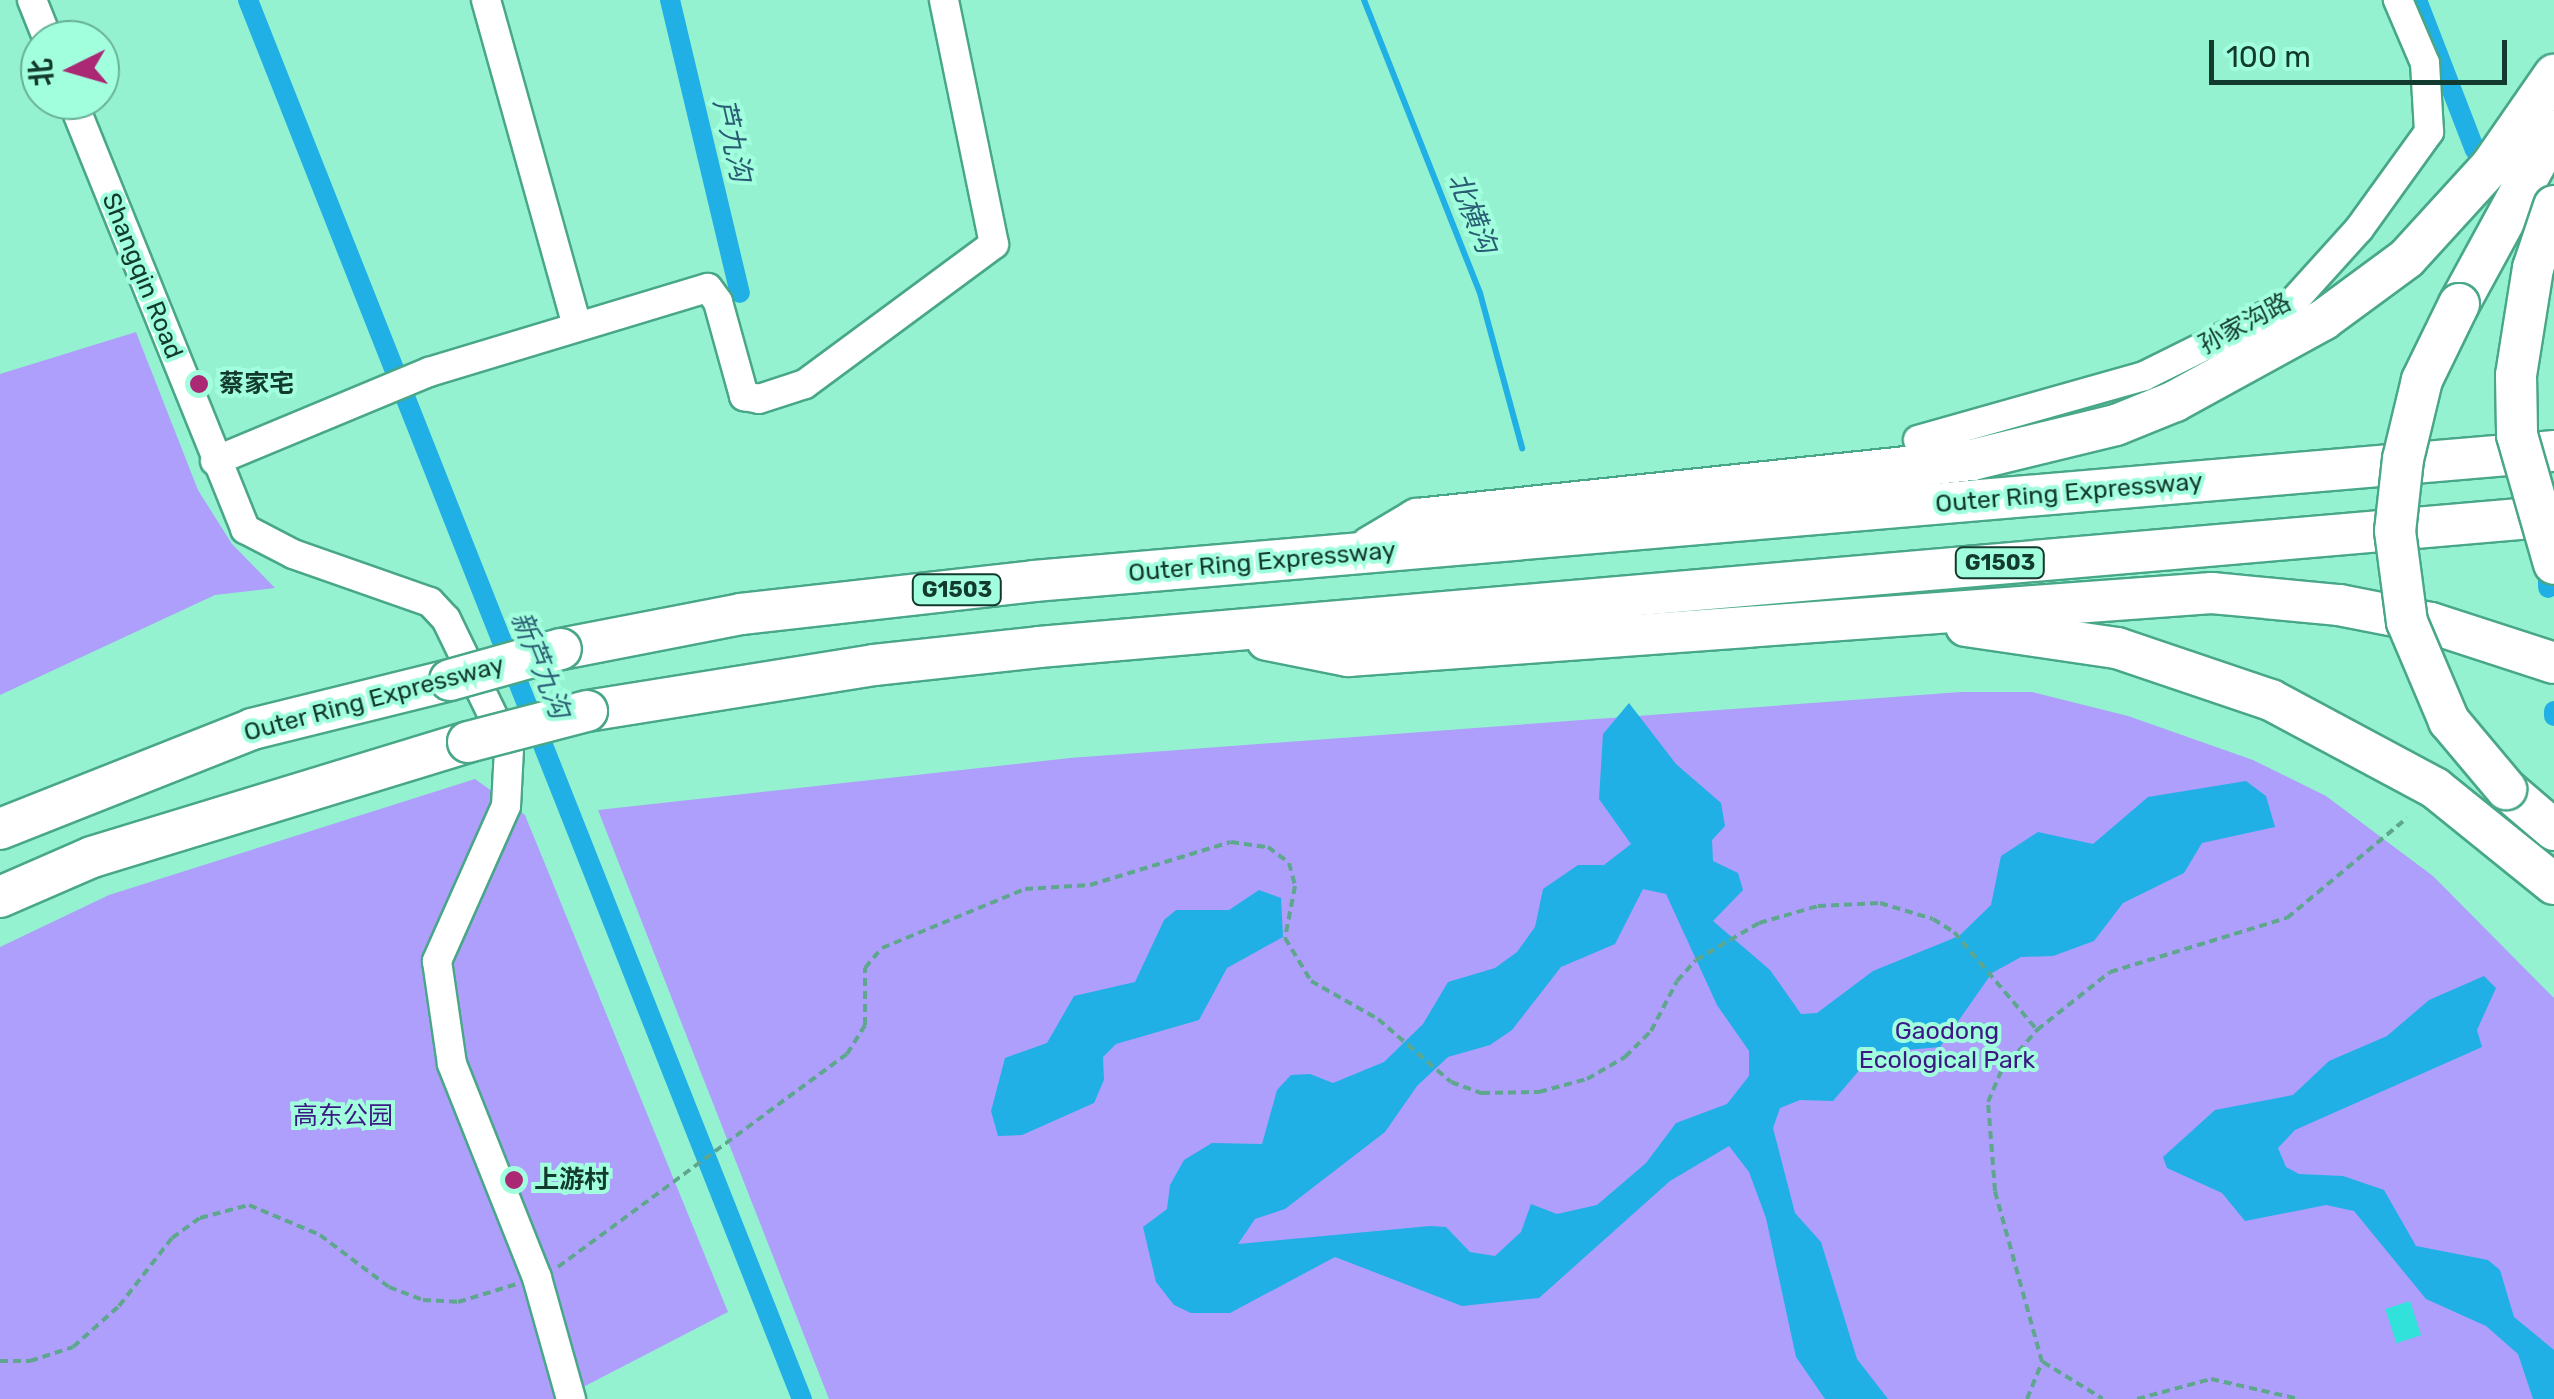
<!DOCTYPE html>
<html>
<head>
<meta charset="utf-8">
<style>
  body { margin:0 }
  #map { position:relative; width:2554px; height:1399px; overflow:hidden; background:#95f2d1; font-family:Rubik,"Noto Sans SC",sans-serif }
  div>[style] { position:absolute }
  .green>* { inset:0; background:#ad9ffb }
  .water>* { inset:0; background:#20b0e5 }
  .stream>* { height:6px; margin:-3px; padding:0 3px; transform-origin:3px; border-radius:3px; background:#20b0e5 }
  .canal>* { height:20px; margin:-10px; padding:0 10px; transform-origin:10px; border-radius:10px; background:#20b0e5 }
  .building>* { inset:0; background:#31e2da; transform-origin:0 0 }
  .path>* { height:4px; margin-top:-2px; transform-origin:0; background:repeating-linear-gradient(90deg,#5fa68e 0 8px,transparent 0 13px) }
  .roads { filter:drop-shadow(2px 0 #49a789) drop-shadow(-2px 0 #49a789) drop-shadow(0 2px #49a789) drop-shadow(0 -2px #49a789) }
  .minor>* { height:28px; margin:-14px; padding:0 14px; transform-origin:14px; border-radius:14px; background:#fff }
  .highway>* { height:40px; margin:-20px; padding:0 20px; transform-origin:20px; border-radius:20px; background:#fff }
  .bridges { filter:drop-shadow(2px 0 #49a789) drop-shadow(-2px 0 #49a789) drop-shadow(0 2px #49a789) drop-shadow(0 -2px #49a789) }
  .highway-bridge>* { height:40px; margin:-20px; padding:0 20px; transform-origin:20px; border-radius:20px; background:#fff }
  .dots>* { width:28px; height:28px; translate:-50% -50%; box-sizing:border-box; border:5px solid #a2ffde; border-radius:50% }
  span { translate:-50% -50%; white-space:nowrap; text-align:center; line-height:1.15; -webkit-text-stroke:8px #a2ffde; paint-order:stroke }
  .shield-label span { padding:2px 8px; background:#a2ffde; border:2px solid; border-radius:8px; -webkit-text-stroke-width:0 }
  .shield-label { font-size:22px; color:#123a2e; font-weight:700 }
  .street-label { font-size:25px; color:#123a2e }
  .poi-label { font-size:25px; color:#123a2e; font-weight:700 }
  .left { translate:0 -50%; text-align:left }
  .park-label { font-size:25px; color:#3d1986 }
  .water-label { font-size:28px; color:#2a5d74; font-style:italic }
  .north { position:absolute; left:20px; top:20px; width:100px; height:100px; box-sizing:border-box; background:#a2ffde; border:2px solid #68b098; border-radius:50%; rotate:265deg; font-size:28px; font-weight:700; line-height:40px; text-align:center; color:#123a2e }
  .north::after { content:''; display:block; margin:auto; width:35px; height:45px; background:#aa2874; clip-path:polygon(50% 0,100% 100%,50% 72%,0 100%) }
  .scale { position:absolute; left:2209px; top:40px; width:298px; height:45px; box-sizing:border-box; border:5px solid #123a2e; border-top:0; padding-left:12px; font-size:30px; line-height:35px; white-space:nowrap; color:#123a2e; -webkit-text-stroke:8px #a2ffde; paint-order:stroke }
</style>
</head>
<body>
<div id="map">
  <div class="green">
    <div style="clip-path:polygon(136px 332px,198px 490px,232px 544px,275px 588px,215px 595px,0 695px,0 374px)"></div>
    <div style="clip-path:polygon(1961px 692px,2032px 692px,2128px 716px,2253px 760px,2326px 796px,2433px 876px,2554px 998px,2554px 1399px,829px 1399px,598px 810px,1070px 758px)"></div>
    <div style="clip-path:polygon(475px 779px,525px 815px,728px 1312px,560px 1399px,0 1399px,0 947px,109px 895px)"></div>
  </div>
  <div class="water">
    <div style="clip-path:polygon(evenodd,1629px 703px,1676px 764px,1721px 803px,1725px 826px,1712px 840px,1713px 861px,1738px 873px,1743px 890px,1713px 921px,1770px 970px,1801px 1014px,1817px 1013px,1873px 971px,1959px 936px,1991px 905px,2001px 856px,2038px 832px,2093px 844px,2148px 797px,2246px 781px,2266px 796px,2275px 827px,2202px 843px,2184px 873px,2123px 903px,2094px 941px,2053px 956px,2021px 957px,1992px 973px,1940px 1047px,1874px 1053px,1833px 1101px,1800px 1100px,1780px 1108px,1773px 1128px,1795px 1213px,1821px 1242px,1857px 1359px,1888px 1399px,1825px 1399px,1796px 1357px,1766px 1218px,1749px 1172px,1729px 1146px,1670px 1181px,1539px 1298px,1462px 1306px,1335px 1257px,1230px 1313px,1191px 1313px,1174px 1305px,1156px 1282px,1143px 1227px,1167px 1209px,1170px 1185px,1184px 1160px,1212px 1143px,1262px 1144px,1277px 1090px,1291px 1075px,1310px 1074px,1333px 1083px,1384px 1062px,1423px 1024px,1448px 982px,1495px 968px,1517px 952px,1535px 927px,1543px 889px,1578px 865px,1604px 865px,1631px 844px,1599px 799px,1603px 734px,1629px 703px,1643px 889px,1666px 894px,1717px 1005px,1749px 1051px,1749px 1076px,1727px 1104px,1676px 1123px,1646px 1163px,1597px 1205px,1557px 1214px,1531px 1204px,1521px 1232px,1495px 1256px,1470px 1252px,1446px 1227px,1430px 1226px,1238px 1244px,1255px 1219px,1285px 1209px,1385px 1132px,1417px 1086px,1448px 1057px,1490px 1045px,1512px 1030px,1561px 967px,1615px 944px,1643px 889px)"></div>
    <div style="clip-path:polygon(1259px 890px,1281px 898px,1283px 937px,1227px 968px,1199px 1020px,1116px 1044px,1103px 1057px,1104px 1080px,1094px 1103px,1022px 1135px,998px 1136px,991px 1111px,1005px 1058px,1047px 1043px,1074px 996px,1135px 982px,1164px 920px,1176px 910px,1229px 910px)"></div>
    <div style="clip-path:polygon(2484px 976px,2496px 988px,2477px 1030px,2482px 1047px,2295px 1130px,2278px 1148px,2286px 1167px,2299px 1174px,2343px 1176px,2384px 1190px,2416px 1246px,2488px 1260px,2500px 1270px,2514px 1317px,2554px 1350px,2554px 1399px,2533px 1399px,2518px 1354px,2486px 1326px,2426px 1299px,2354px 1211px,2326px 1205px,2245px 1221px,2222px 1193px,2167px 1168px,2163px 1157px,2215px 1110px,2293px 1095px,2329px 1061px,2387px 1036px,2429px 1000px)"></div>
  </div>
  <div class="stream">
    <div style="left:1364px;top:0;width:315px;rotate:68.4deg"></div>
    <div style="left:1480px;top:293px;width:161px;rotate:74.8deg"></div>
  </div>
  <div class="canal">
    <div style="left:248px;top:0;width:1505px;rotate:68.4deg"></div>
    <div style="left:670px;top:0;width:301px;rotate:76.6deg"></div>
    <div style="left:2417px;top:0;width:161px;rotate:68.9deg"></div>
    <div style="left:2547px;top:555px;width:33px;rotate:88deg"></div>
    <div style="left:2554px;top:711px;width:5px;rotate:90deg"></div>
  </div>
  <div class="building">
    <div style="left:2410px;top:1301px;width:36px;height:26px;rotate:72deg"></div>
  </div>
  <div class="path">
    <div style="left:558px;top:1267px;width:359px;rotate:-36.4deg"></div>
    <div style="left:847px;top:1054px;width:34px;rotate:-58deg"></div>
    <div style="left:865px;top:1025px;width:57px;rotate:-90deg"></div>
    <div style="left:865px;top:968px;width:26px;rotate:-50deg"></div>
    <div style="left:882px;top:948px;width:155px;rotate:-22.4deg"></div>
    <div style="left:1025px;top:889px;width:65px;rotate:-3.5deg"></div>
    <div style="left:1090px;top:885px;width:147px;rotate:-17deg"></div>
    <div style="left:1231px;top:842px;width:37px;rotate:8deg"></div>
    <div style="left:1268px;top:847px;width:26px;rotate:37deg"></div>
    <div style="left:1289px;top:863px;width:24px;rotate:75deg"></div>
    <div style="left:1295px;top:886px;width:53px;rotate:100.9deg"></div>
    <div style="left:1285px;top:938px;width:50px;rotate:58.8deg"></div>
    <div style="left:1311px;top:981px;width:77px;rotate:29.6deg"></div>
    <div style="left:1378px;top:1019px;width:96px;rotate:40.8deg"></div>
    <div style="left:1451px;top:1082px;width:33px;rotate:20deg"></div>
    <div style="left:1482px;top:1093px;width:57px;rotate:-1deg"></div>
    <div style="left:1539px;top:1092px;width:50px;rotate:-15.2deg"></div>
    <div style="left:1587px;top:1079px;width:44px;rotate:-30.1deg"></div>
    <div style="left:1625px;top:1057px;width:37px;rotate:-45deg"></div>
    <div style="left:1651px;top:1031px;width:56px;rotate:-62.5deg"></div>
    <div style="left:1677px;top:981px;width:28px;rotate:-48deg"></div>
    <div style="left:1696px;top:960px;width:73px;rotate:-30.4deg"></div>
    <div style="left:1759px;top:923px;width:61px;rotate:-16.1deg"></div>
    <div style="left:1818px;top:906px;width:62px;rotate:-2.8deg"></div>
    <div style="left:1880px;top:903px;width:55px;rotate:16.8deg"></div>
    <div style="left:1933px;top:919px;width:25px;rotate:32deg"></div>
    <div style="left:1954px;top:932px;width:128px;rotate:49.7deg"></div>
    <div style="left:0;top:1361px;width:30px"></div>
    <div style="left:30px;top:1361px;width:45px;rotate:-18deg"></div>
    <div style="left:73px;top:1347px;width:62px;rotate:-41.7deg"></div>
    <div style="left:119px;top:1306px;width:86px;rotate:-52.1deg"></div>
    <div style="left:172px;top:1238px;width:34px;rotate:-36deg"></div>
    <div style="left:200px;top:1218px;width:51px;rotate:-14.9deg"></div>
    <div style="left:249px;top:1205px;width:77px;rotate:22.9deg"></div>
    <div style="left:320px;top:1235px;width:86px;rotate:37deg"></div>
    <div style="left:389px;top:1287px;width:36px;rotate:21deg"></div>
    <div style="left:423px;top:1300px;width:35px;rotate:3deg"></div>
    <div style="left:458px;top:1302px;width:62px;rotate:-17deg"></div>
    <div style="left:2043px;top:1362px;width:70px;rotate:31.7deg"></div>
    <div style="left:2027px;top:1399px;width:40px;rotate:-68deg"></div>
    <div style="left:2042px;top:1362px;width:177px;rotate:-105.4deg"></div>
    <div style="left:1995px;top:1191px;width:89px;rotate:-94.5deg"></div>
    <div style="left:1988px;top:1102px;width:34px;rotate:-67deg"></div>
    <div style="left:2001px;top:1071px;width:55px;rotate:-48.7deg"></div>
    <div style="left:2037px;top:1030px;width:93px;rotate:-38.5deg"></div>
    <div style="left:2110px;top:972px;width:185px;rotate:-17deg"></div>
    <div style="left:2287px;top:918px;width:156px;rotate:-39.8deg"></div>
    <div style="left:2137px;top:1399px;width:77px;rotate:-15.1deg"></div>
    <div style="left:2211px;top:1379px;width:90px;rotate:12.8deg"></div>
  </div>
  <div class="roads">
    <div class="minor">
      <div style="left:32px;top:0;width:43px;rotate:68.2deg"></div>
      <div style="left:486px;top:0;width:339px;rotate:74.4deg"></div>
      <div style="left:72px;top:100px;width:463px;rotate:68deg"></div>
      <div style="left:245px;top:529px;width:54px;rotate:27.5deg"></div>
      <div style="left:293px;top:554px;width:145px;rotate:19.3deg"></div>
      <div style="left:430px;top:602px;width:23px;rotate:47deg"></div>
      <div style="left:446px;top:619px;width:144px;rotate:64.1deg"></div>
      <div style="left:509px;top:749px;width:57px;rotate:93deg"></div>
      <div style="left:506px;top:806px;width:170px;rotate:114deg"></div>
      <div style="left:437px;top:961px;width:104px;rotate:81.7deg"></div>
      <div style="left:452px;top:1064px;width:230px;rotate:68.3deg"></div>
      <div style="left:537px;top:1278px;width:126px;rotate:74.3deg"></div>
      <div style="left:1918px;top:440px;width:235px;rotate:-15.8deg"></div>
      <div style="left:2144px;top:376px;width:166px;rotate:-26.4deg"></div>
      <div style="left:2293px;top:302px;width:98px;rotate:-47.9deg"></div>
      <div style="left:2359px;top:229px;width:120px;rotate:-54.2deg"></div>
      <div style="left:2429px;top:132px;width:69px;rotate:-93.3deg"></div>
      <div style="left:2425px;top:63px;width:69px;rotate:-113.2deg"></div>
      <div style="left:215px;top:461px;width:232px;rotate:-22.6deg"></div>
      <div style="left:429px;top:372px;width:291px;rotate:-16.8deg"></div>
      <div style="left:708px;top:288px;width:17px;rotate:54deg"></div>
      <div style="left:718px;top:302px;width:98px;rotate:74.5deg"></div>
      <div style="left:744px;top:396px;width:15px;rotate:11deg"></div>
      <div style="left:759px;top:399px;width:48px;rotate:-18.1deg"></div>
      <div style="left:805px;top:384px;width:235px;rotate:-36.5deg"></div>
      <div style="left:994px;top:244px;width:249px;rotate:-101.6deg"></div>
    </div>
    <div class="highway">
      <div style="left:2459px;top:304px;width:198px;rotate:-61.4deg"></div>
      <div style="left:1370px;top:547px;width:55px;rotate:-30.8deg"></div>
      <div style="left:1417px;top:519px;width:558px;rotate:-6.07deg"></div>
      <div style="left:1972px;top:460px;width:148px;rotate:-13.7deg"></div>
      <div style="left:2116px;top:425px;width:64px;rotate:-22.1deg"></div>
      <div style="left:2175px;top:401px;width:169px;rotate:-28.7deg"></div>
      <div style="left:2323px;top:320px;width:104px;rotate:-36.4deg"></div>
      <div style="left:2407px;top:258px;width:125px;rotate:-47.6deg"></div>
      <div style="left:2491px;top:166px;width:111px;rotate:-55.3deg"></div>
      <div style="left:1966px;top:626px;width:153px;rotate:8.3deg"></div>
      <div style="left:2117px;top:648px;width:163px;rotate:18.7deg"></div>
      <div style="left:2271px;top:700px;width:186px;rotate:28.2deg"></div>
      <div style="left:2435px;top:788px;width:153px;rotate:38.9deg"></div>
      <div style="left:1267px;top:640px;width:83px;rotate:11.2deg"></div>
      <div style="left:1348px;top:656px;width:866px;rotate:-4.17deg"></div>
      <div style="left:2212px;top:593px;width:128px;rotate:5.4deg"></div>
      <div style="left:2339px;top:605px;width:94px;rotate:11.1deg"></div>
      <div style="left:2431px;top:623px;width:129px;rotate:18deg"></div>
      <div style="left:561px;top:649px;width:183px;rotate:-11deg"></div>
      <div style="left:741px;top:614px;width:295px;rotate:-6.4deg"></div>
      <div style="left:1034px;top:581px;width:1526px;rotate:-4.89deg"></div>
      <div style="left:587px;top:711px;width:291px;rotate:-9.1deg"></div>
      <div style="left:874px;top:665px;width:166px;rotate:-6.2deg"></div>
      <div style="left:1039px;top:647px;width:1521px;rotate:-4.94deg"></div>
      <div style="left:2506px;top:789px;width:63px;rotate:40.5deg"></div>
      <div style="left:0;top:829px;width:271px;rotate:-21.6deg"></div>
      <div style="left:252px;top:729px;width:204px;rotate:-13.9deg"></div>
      <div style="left:0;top:897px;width:100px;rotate:-23.5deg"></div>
      <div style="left:92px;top:857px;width:393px;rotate:-17deg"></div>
    </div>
  </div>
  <div class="bridges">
    <div class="highway-bridge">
      <div style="left:2554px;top:206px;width:65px;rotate:108.7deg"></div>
      <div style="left:2533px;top:268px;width:108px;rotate:99deg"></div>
      <div style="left:2516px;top:375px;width:60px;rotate:89deg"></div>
      <div style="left:2517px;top:435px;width:134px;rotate:74deg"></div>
      <div style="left:2459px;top:304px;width:85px;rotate:116deg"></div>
      <div style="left:2422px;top:380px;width:81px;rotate:103.5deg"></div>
      <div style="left:2403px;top:459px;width:72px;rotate:96.3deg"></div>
      <div style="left:2395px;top:531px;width:92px;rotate:82.5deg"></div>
      <div style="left:2407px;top:622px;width:108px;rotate:67deg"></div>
      <div style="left:2449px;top:721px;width:89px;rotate:50deg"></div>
      <div style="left:450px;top:680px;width:115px;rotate:-15.6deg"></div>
      <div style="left:468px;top:742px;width:123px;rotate:-14.6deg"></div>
    </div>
  </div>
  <div class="dots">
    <div style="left:199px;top:384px;background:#aa2874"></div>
    <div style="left:514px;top:1180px;background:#aa2874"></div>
  </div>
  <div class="shield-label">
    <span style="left:2000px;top:563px">G1503</span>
    <span style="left:957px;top:590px">G1503</span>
  </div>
  <div class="street-label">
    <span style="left:142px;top:276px;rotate:68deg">Shangqin Road</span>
    <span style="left:2245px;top:324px;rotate:-28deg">孙家沟路</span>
    <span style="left:2069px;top:493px;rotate:-5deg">Outer Ring Expressway</span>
    <span style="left:1262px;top:562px;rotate:-5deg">Outer Ring Expressway</span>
    <span style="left:374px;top:699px;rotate:-15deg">Outer Ring Expressway</span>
  </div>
  <div class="poi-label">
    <span class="left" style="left:219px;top:384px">蔡家宅</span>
    <span class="left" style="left:534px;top:1180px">上游村</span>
  </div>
  <div class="park-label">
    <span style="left:1947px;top:1046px">Gaodong<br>Ecological Park</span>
    <span style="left:343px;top:1116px">高东公园</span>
  </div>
  <div class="water-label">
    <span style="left:732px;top:140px;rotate:77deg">芦九沟</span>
    <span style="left:1472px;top:213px;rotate:68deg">北横沟</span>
    <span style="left:540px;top:665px;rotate:68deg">新芦九沟</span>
  </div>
  <div class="north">北</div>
  <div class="scale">100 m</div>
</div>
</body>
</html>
